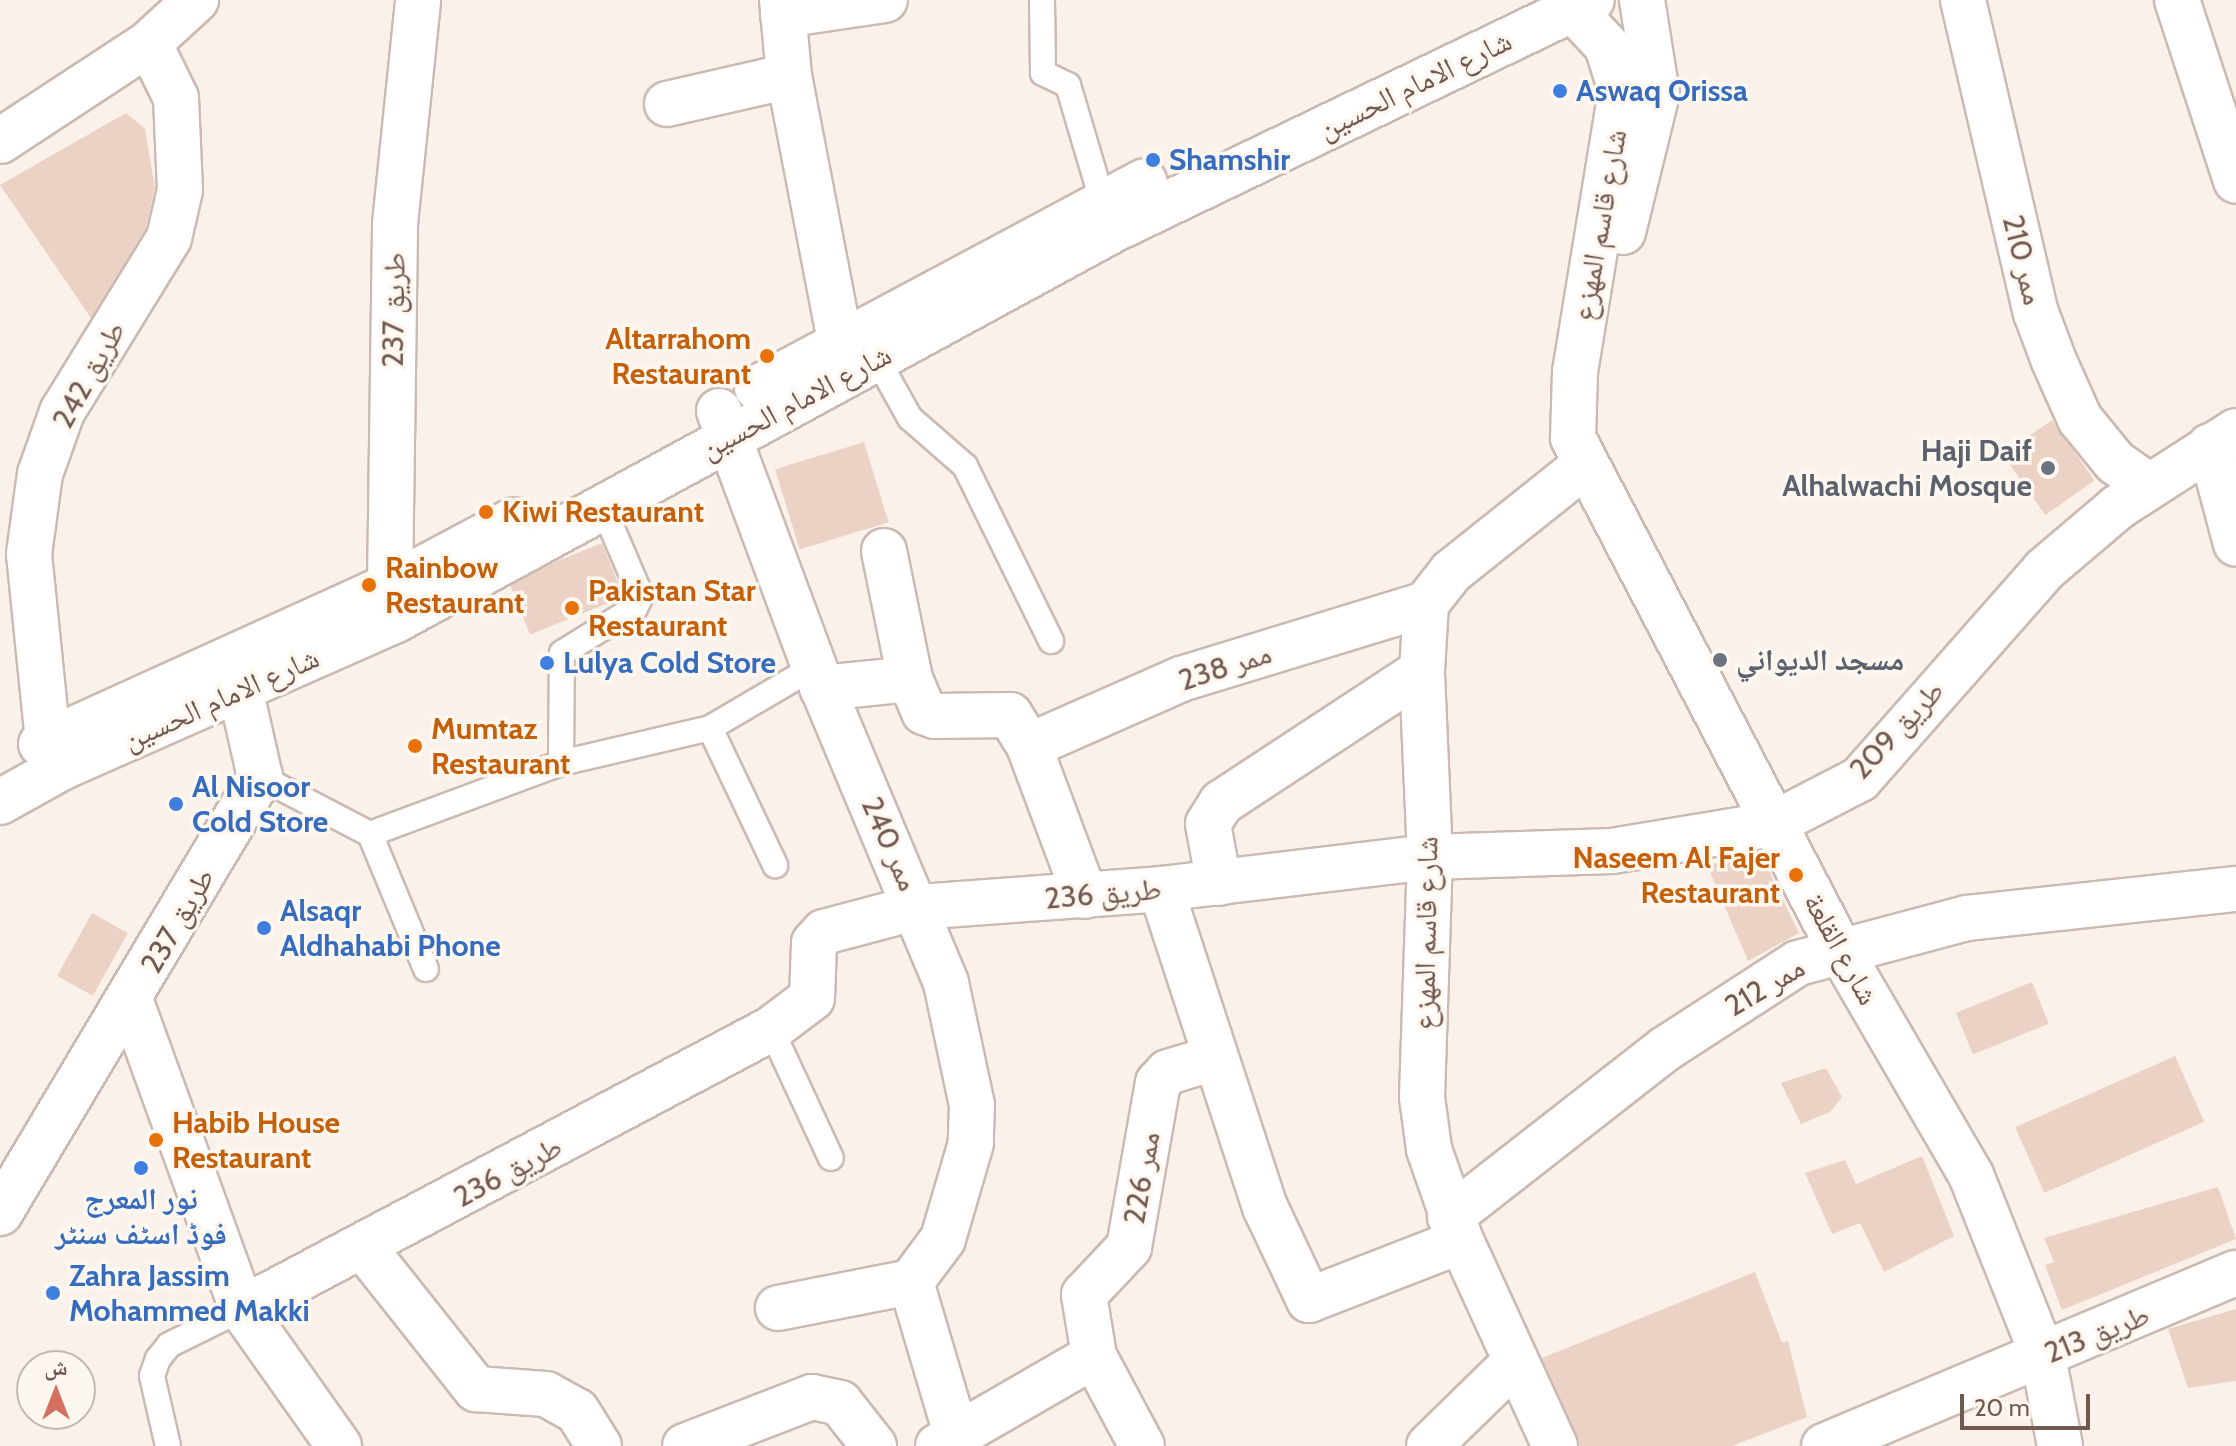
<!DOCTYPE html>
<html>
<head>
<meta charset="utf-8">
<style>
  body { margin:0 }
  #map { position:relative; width:2236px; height:1446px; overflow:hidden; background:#faf2ea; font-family:Cabin,"Noto Naskh Arabic",sans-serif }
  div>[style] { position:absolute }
  .building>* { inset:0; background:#ecd1c5; transform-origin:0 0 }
  .roads { filter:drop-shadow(2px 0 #cbbab1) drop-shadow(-2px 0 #cbbab1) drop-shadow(0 2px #cbbab1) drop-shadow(0 -2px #cbbab1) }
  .service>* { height:24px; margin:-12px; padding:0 12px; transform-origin:12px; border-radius:12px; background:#fff }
  .minor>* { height:44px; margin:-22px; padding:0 22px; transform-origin:22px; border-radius:22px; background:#fff }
  .tertiary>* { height:44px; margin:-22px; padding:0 22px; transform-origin:22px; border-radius:22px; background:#fff }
  .dots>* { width:22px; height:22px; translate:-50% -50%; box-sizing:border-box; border:4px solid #fdf7f0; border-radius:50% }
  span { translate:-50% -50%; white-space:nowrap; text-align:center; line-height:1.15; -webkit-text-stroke:7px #fdf7f0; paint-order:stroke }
  .street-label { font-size:30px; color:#725950 }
  .shop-label { font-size:30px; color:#366cbe; font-weight:700 }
  .left { translate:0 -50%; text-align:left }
  .food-label { font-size:30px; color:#c56008; font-weight:700 }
  .right { translate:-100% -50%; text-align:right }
  .worship-label { font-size:30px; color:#5b616d; font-weight:700 }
  .north { position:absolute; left:16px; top:1350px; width:80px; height:80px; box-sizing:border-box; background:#fdf7f0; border:2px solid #c5b8b0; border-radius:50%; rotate:0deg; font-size:22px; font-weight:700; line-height:32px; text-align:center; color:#725950 }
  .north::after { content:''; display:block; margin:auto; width:28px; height:36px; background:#d56f5e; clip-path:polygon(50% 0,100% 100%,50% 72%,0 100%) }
  .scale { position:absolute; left:1960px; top:1394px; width:130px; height:36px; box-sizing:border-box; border:4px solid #725950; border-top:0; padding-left:10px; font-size:24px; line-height:28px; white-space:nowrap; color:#725950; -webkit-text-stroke:6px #fdf7f0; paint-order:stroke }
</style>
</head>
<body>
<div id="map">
  <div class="building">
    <div style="clip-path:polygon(126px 113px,145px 129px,155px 188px,146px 228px,91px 318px,0 185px)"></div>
    <div style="left:2052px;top:420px;width:74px;height:60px;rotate:55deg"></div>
    <div style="left:864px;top:442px;width:84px;height:93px;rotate:73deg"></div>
    <div style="left:602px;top:543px;width:58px;height:101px;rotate:68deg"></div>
    <div style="clip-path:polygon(1760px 852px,1799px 933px,1748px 961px,1707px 865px)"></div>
    <div style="left:92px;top:913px;width:41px;height:72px;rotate:29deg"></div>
    <div style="left:2032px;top:982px;width:45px;height:82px;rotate:68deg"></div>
    <div style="left:2175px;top:1056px;width:72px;height:175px;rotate:66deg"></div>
    <div style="clip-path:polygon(1826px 1068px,1842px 1097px,1830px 1112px,1801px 1124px,1781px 1083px)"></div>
    <div style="clip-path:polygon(1922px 1156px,1954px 1236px,1884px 1272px,1860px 1223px,1832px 1234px,1805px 1173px,1845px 1160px,1856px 1184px)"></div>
    <div style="clip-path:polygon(2218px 1187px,2236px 1239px,2062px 1310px,2045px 1265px,2054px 1262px,2044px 1238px)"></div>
    <div style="clip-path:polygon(1755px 1272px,1782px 1343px,1788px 1341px,1807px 1417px,1732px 1446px,1580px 1446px,1542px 1358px)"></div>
    <div style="clip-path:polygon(2236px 1309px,2236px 1381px,2188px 1388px,2168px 1329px)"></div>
  </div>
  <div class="roads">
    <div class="service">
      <div style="left:1042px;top:0;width:73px;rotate:89.2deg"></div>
      <div style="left:1043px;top:73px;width:28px;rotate:26deg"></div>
      <div style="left:1068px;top:85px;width:134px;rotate:73.5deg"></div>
      <div style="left:877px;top:359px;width:68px;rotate:60.8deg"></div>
      <div style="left:910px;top:418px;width:73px;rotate:41.1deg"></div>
      <div style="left:965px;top:466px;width:195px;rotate:63.8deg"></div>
      <div style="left:710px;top:728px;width:152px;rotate:64.6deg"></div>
      <div style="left:561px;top:763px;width:110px;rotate:-89.5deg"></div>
      <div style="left:562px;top:653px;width:86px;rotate:-31.7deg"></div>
      <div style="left:635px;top:608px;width:13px;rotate:-63deg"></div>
      <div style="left:641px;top:596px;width:99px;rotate:-113.2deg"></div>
      <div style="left:260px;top:777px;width:124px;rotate:27.4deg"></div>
      <div style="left:370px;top:834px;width:204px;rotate:-20.4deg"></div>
      <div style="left:561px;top:763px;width:153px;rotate:-13.2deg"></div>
      <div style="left:710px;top:728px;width:121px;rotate:-30.4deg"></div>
      <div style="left:370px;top:834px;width:146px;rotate:67.5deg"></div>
      <div style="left:771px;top:1029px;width:142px;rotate:65.1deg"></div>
      <div style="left:168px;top:1446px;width:72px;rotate:-102.9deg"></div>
      <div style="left:152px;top:1376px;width:18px;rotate:-71deg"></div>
      <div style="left:158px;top:1359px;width:18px;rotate:-52deg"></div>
      <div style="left:169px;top:1345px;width:81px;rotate:-26.3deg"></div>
    </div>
    <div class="minor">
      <div style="left:782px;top:0;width:76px;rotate:84.7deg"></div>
      <div style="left:789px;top:76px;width:269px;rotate:79.1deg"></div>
      <div style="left:1963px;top:0;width:321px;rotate:76.9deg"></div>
      <div style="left:2036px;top:313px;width:51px;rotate:69.4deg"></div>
      <div style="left:2054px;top:361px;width:64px;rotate:65.9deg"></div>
      <div style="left:2080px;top:419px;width:55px;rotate:50.9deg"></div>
      <div style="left:2115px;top:462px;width:42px;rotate:35.2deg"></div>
      <div style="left:2177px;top:0;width:190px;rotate:71.9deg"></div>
      <div style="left:783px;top:15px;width:103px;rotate:-8.4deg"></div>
      <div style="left:667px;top:104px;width:125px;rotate:-12.9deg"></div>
      <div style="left:0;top:141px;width:178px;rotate:-33.3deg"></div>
      <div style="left:149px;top:43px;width:64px;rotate:-42.5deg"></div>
      <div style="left:719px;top:411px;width:273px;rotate:69.6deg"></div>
      <div style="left:814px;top:667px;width:342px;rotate:67.3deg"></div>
      <div style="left:946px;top:983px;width:125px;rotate:78deg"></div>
      <div style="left:972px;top:1105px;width:38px;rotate:92deg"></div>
      <div style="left:971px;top:1143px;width:100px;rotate:106.3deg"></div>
      <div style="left:943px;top:1239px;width:54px;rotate:126.7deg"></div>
      <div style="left:911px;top:1282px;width:155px;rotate:73.5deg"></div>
      <div style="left:2210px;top:446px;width:101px;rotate:75.1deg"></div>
      <div style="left:884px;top:551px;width:131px;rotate:78.5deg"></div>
      <div style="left:396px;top:620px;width:35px;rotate:-100deg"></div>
      <div style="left:390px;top:586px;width:362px;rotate:-89.2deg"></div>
      <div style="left:395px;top:224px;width:225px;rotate:-84.1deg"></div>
      <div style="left:822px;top:688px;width:88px;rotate:-5.8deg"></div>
      <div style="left:910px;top:679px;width:36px;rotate:67deg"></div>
      <div style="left:924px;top:712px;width:12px;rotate:20deg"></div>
      <div style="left:935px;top:716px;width:75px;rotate:-0.8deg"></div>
      <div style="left:1010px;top:715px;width:36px;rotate:58deg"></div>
      <div style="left:1029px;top:746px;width:160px;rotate:69.5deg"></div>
      <div style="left:1029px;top:746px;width:166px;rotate:-23.8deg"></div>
      <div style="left:1181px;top:679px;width:256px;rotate:-17deg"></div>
      <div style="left:63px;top:767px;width:30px;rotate:-120deg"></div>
      <div style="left:48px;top:741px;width:188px;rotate:-95.8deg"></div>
      <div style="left:29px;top:554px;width:81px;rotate:-82.2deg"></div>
      <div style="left:40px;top:474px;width:66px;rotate:-70.5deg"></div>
      <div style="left:62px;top:412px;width:204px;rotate:-58.4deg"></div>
      <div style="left:169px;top:238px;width:49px;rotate:-77.1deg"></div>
      <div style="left:180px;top:190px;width:92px;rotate:-92.5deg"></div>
      <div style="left:176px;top:98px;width:61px;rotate:-116.1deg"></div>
      <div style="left:1219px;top:883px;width:60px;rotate:-100.6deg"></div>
      <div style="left:1208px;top:824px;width:25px;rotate:-58deg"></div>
      <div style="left:1221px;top:803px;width:240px;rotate:-33.3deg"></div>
      <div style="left:1161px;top:889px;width:335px;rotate:71.9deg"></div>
      <div style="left:1265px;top:1207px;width:103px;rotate:64.7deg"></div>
      <div style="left:1309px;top:1300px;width:163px;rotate:-21.2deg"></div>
      <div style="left:131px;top:1002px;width:326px;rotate:70.1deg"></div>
      <div style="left:242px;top:1309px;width:168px;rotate:54.7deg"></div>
      <div style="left:0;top:1213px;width:508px;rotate:-59.19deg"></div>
      <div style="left:260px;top:777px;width:86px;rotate:-102.7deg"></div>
      <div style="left:241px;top:693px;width:34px;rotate:-117deg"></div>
      <div style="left:1450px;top:1217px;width:273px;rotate:-38deg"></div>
      <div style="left:1665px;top:1049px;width:158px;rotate:-32.9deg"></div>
      <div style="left:1798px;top:963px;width:175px;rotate:-14.9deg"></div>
      <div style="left:1967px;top:918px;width:271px;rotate:-6.2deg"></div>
      <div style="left:365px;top:1249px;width:179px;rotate:51.6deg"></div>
      <div style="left:476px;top:1389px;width:70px;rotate:4.1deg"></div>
      <div style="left:546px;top:1394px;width:35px;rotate:29deg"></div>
      <div style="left:577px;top:1411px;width:41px;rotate:57.8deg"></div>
      <div style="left:778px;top:1308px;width:136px;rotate:-11.1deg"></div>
      <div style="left:242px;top:1309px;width:599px;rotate:-27.89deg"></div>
      <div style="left:771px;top:1029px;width:51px;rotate:-37.1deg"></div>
      <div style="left:812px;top:998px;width:55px;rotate:-87.9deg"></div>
      <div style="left:814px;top:943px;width:15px;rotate:-48deg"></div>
      <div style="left:824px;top:932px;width:97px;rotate:-14.9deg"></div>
      <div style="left:918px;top:907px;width:244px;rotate:-4.2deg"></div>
      <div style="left:1161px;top:889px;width:271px;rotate:-6.8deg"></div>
      <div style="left:1430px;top:857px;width:182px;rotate:-1.9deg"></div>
      <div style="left:1612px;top:851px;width:163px;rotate:-9.5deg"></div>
      <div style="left:1773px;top:824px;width:98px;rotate:-27.3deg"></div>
      <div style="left:1860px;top:779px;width:278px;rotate:-48.6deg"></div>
      <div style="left:2044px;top:570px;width:97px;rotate:-40.4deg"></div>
      <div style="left:2118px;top:507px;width:140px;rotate:-32.8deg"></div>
      <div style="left:685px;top:1446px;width:136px;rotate:-21.1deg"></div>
      <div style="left:812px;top:1397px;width:29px;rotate:12deg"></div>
      <div style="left:840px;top:1403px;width:55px;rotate:51.7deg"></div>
      <div style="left:938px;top:1446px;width:180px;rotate:-30deg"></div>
      <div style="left:1142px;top:1446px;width:102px;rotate:-118.1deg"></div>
      <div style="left:1094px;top:1356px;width:62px;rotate:-99.3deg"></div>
      <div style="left:1084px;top:1295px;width:66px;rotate:-46.8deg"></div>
      <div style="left:1129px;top:1247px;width:167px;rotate:-80deg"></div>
      <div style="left:1158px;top:1083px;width:15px;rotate:-48deg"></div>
      <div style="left:1168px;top:1072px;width:45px;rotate:-16.8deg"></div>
      <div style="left:1429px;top:1446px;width:117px;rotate:-44.3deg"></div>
      <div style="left:1555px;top:1446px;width:226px;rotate:-114.6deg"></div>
      <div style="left:1461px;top:1241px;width:97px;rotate:-109.2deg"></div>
      <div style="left:1429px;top:1149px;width:52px;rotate:-97.7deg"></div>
      <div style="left:1422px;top:1097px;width:240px;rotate:-88.1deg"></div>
      <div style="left:1430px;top:857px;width:186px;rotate:-92.5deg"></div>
      <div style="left:1422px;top:671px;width:67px;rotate:-86.6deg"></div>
      <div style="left:1426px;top:604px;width:41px;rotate:-52deg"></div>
      <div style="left:1451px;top:572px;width:170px;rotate:-38.6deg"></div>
      <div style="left:1824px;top:1446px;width:447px;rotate:-22.8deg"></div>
    </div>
    <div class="tertiary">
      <div style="left:1564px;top:0;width:63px;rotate:46.9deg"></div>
      <div style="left:1607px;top:46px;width:47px;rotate:72.7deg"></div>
      <div style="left:1621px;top:91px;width:285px;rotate:99.3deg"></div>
      <div style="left:1575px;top:372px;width:66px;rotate:91.7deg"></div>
      <div style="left:1573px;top:438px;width:577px;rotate:62.46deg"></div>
      <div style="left:1840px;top:950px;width:260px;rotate:59.8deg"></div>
      <div style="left:1971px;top:1175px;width:195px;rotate:68.3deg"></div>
      <div style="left:2043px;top:1356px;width:92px;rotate:79.3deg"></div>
      <div style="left:1623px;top:232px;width:142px;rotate:-76.2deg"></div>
      <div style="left:1657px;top:94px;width:95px;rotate:-99.1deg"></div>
      <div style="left:757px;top:388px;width:439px;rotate:-28.1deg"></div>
      <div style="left:41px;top:744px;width:383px;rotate:-24.4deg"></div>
      <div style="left:390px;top:586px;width:140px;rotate:-28deg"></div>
      <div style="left:0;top:802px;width:72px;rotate:-29.1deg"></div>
      <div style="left:63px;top:767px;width:364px;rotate:-23.8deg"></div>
      <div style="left:396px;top:620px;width:816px;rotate:-28.54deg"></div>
      <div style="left:1113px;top:230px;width:531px;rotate:-25.65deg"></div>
    </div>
  </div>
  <div class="dots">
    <div style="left:1560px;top:91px;background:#3f7fe0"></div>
    <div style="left:1153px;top:160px;background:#3f7fe0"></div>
    <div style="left:767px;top:356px;background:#e8710a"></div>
    <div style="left:2048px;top:468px;background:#6b7280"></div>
    <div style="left:486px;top:512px;background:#e8710a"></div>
    <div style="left:369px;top:585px;background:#e8710a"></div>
    <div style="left:572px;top:608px;background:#e8710a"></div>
    <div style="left:1720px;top:660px;background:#6b7280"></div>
    <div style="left:547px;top:663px;background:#3f7fe0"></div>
    <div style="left:415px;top:746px;background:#e8710a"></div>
    <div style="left:176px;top:804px;background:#3f7fe0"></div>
    <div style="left:1796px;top:875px;background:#e8710a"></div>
    <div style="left:264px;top:928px;background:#3f7fe0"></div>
    <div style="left:156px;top:1140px;background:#e8710a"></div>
    <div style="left:141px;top:1168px;background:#3f7fe0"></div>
    <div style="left:53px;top:1293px;background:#3f7fe0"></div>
  </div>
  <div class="street-label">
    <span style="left:1415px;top:85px;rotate:-26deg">شارع الامام الحسين</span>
    <span style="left:1600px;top:225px;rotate:-80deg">شارع قاسم المهزع</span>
    <span style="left:2023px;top:260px;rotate:76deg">ممر 210</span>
    <span style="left:394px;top:310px;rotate:-89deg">طريق 237</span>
    <span style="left:89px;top:375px;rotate:-61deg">طريق 242</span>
    <span style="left:796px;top:402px;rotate:-28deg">شارع الامام الحسين</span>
    <span style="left:1225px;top:667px;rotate:-18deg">ممر 238</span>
    <span style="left:221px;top:699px;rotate:-24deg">شارع الامام الحسين</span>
    <span style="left:1897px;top:730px;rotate:-47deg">طريق 209</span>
    <span style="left:890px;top:844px;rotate:66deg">ممر 240</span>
    <span style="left:1103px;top:894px;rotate:-5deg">طريق 236</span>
    <span style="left:178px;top:921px;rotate:-60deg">طريق 237</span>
    <span style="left:1426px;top:933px;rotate:-89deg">شارع قاسم المهزع</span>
    <span style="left:1841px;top:949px;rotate:61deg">شارع القلعة</span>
    <span style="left:1765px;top:987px;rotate:-31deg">ممر 212</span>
    <span style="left:508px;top:1172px;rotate:-28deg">طريق 236</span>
    <span style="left:1142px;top:1178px;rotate:-80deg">ممر 226</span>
    <span style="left:2097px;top:1334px;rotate:-22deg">طريق 213</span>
  </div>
  <div class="shop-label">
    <span class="left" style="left:1576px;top:91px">Aswaq Orissa</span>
    <span class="left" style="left:1169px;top:160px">Shamshir</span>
    <span class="left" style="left:563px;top:663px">Lulya Cold Store</span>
    <span class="left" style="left:192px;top:804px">Al Nisoor<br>Cold Store</span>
    <span class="left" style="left:280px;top:928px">Alsaqr<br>Aldhahabi Phone</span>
    <span style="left:141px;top:1216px">نور المعرج<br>فوڈ اسٹف سنٹر</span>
    <span class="left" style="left:69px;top:1293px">Zahra Jassim<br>Mohammed Makki</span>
  </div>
  <div class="food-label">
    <span class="right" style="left:751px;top:356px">Altarrahom<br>Restaurant</span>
    <span class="left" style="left:502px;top:512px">Kiwi Restaurant</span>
    <span class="left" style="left:385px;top:585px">Rainbow<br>Restaurant</span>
    <span class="left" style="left:588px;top:608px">Pakistan Star<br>Restaurant</span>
    <span class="left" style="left:431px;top:746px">Mumtaz<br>Restaurant</span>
    <span class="right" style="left:1780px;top:875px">Naseem Al Fajer<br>Restaurant</span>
    <span class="left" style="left:172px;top:1140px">Habib House<br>Restaurant</span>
  </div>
  <div class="worship-label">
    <span class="right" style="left:2032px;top:468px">Haji Daif<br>Alhalwachi Mosque</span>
    <span class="left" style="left:1736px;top:660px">مسجد الديواني</span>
  </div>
  <div class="north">ش</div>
  <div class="scale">20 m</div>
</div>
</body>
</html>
